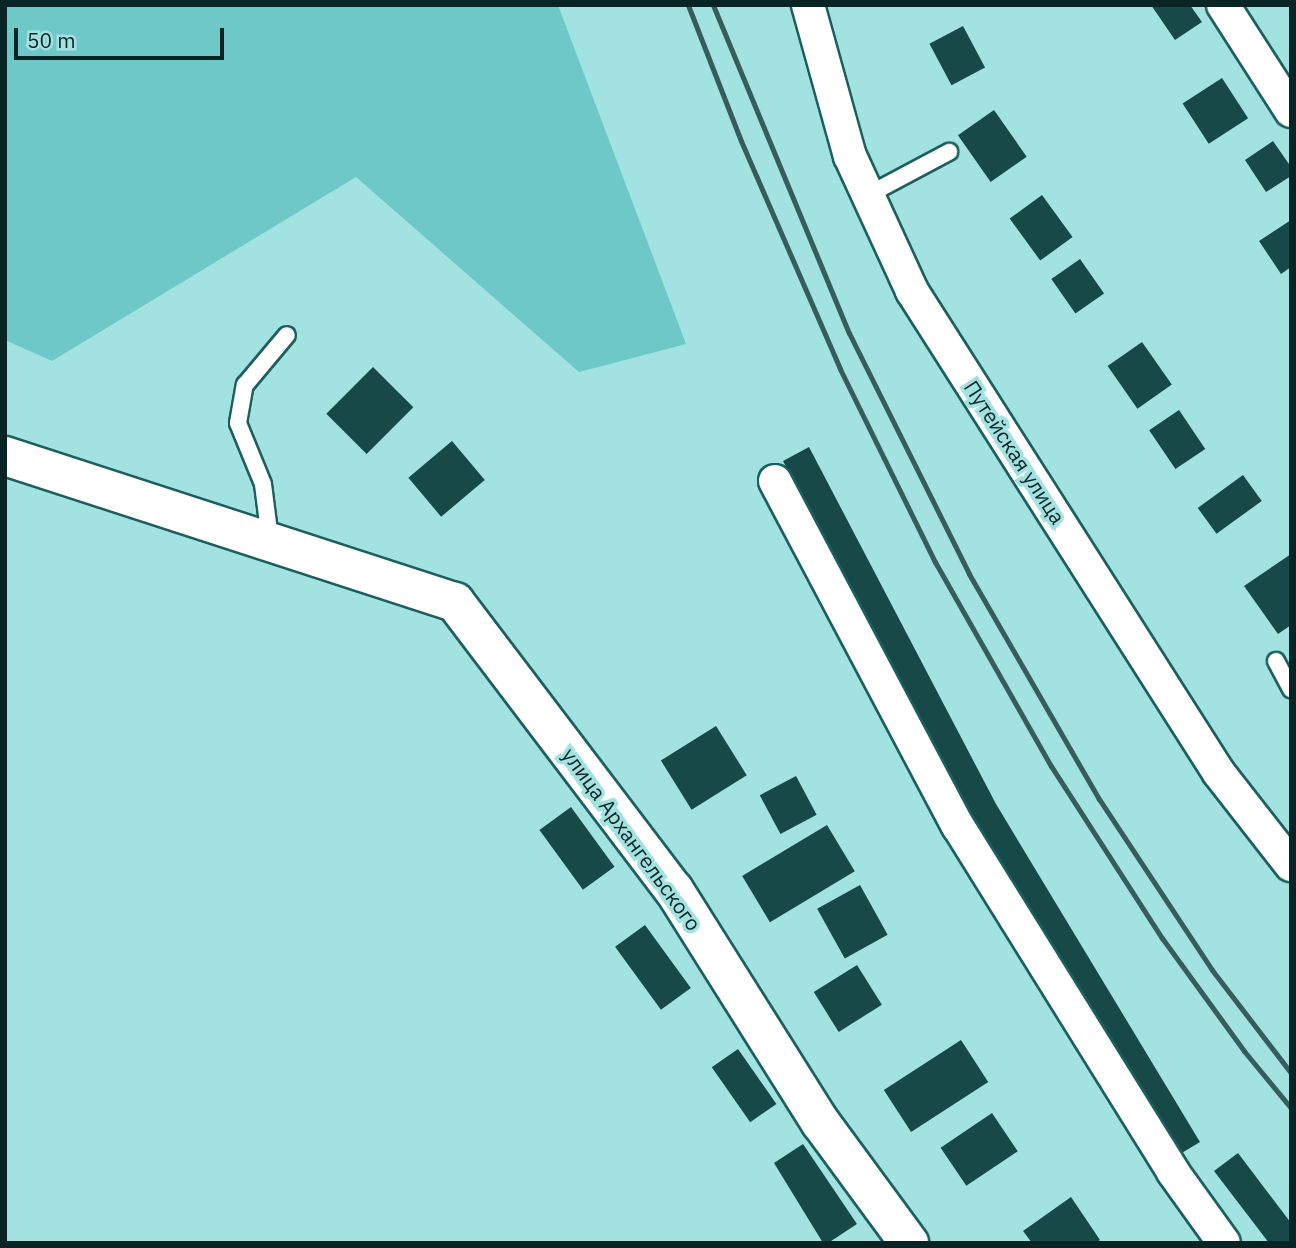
<!DOCTYPE html>
<html>
<head>
<meta charset="utf-8">
<style>
  body { margin:0 }
  #map { position:relative; width:1296px; height:1248px; overflow:hidden; background:#a2e2e1; font-family:"IBM Plex Sans",sans-serif }
  div>[style] { position:absolute }
  .green>* { inset:0; background:#6ec8c7 }
  .building>* { inset:0; background:#184949; transform-origin:0 0 }
  .roads { filter:drop-shadow(2px 0 #1c5f5e) drop-shadow(-2px 0 #1c5f5e) drop-shadow(0 2px #1c5f5e) drop-shadow(0 -2px #1c5f5e) }
  .lane>* { height:16px; margin:-8px; padding:0 8px; transform-origin:8px; border-radius:8px; background:#fff }
  .street>* { height:32px; margin:-16px; padding:0 16px; transform-origin:16px; border-radius:16px; background:#fff }
  .secondary>* { height:38px; margin:-19px; padding:0 19px; transform-origin:19px; border-radius:19px; background:#fff }
  .rail>* { height:5px; margin:-2.5px; padding:0 2.5px; transform-origin:2.5px; border-radius:2.5px; background:#365c5c }
  span { translate:-50% -50%; white-space:nowrap; text-align:center; line-height:1.15; -webkit-text-stroke:7px #a2e2e1; paint-order:stroke }
  .street-label { font-size:21px; color:#092424 }
  .frame { position:absolute; inset:0; border:7px solid #092424; pointer-events:none }
  .scale { position:absolute; left:14px; top:28px; width:210px; height:32px; box-sizing:border-box; border:4px solid #092424; border-top:0; padding-left:9px; font-size:21px; line-height:24px; white-space:nowrap; color:#092424; -webkit-text-stroke:5px #a2e2e1; paint-order:stroke }
</style>
</head>
<body>
<div id="map">
  <div class="green">
    <div style="clip-path:polygon(5px 5px,558px 5px,686px 344px,579px 372px,356px 177px,52px 361px,5px 340px)"></div>
  </div>
  <div class="building">
    <div style="clip-path:polygon(1151px 5px,1190px 5px,1202px 22px,1175px 40px)"></div>
    <div style="left:963px;top:26px;width:47px;height:38px;rotate:62deg"></div>
    <div style="left:1222px;top:78px;width:48px;height:47px;rotate:57deg"></div>
    <div style="left:994px;top:110px;width:57px;height:44px;rotate:55deg"></div>
    <div style="clip-path:polygon(1273px 141px,1291px 167px,1291px 176px,1266px 192px,1245px 160px)"></div>
    <div style="left:1042px;top:195px;width:52px;height:40px;rotate:54deg"></div>
    <div style="clip-path:polygon(1291px 220px,1291px 267px,1281px 274px,1259px 241px)"></div>
    <div style="left:1080px;top:259px;width:42px;height:35px;rotate:55deg"></div>
    <div style="left:1142px;top:342px;width:52px;height:42px;rotate:55deg"></div>
    <div style="left:373px;top:367px;width:57px;height:66px;rotate:45deg"></div>
    <div style="left:1179px;top:410px;width:47px;height:36px;rotate:56deg"></div>
    <div style="left:452px;top:441px;width:51px;height:57px;rotate:50deg"></div>
    <div style="clip-path:polygon(809px 447px,996px 804px,1200px 1142px,1175px 1157px,970px 816px,783px 461px)"></div>
    <div style="left:1243px;top:475px;width:32px;height:56px;rotate:54deg"></div>
    <div style="clip-path:polygon(1291px 554px,1291px 625px,1278px 634px,1244px 586px)"></div>
    <div style="left:716px;top:726px;width:58px;height:65px;rotate:58deg"></div>
    <div style="left:796px;top:776px;width:44px;height:41px;rotate:62deg"></div>
    <div style="left:571px;top:807px;width:74px;height:39px;rotate:54deg"></div>
    <div style="left:827px;top:825px;width:54px;height:99px;rotate:59deg"></div>
    <div style="left:860px;top:885px;width:57px;height:49px;rotate:61deg"></div>
    <div style="left:645px;top:925px;width:78px;height:37px;rotate:54deg"></div>
    <div style="left:857px;top:965px;width:47px;height:51px;rotate:58deg"></div>
    <div style="left:961px;top:1040px;width:50px;height:92px;rotate:57deg"></div>
    <div style="left:738px;top:1049px;width:67px;height:32px;rotate:55deg"></div>
    <div style="left:992px;top:1113px;width:46px;height:62px;rotate:56deg"></div>
    <div style="clip-path:polygon(803px 1144px,857px 1224px,828px 1243px,823px 1243px,774px 1163px)"></div>
    <div style="clip-path:polygon(1238px 1153px,1291px 1223px,1291px 1243px,1269px 1243px,1214px 1171px)"></div>
    <div style="clip-path:polygon(1071px 1197px,1100px 1240px,1096px 1243px,1032px 1243px,1023px 1231px)"></div>
  </div>
  <div class="roads">
    <div class="lane">
      <div style="left:868px;top:195px;width:92px;rotate:-28deg"></div>
      <div style="left:270px;top:539px;width:55px;rotate:-97.3deg"></div>
      <div style="left:263px;top:484px;width:66px;rotate:-112.3deg"></div>
      <div style="left:238px;top:423px;width:39px;rotate:-80deg"></div>
      <div style="left:245px;top:385px;width:65px;rotate:-50deg"></div>
      <div style="left:1276px;top:661px;width:32px;rotate:62deg"></div>
    </div>
    <div class="street">
      <div style="left:808px;top:5px;width:157px;rotate:74.5deg"></div>
      <div style="left:850px;top:156px;width:149px;rotate:65.3deg"></div>
      <div style="left:912px;top:291px;width:571px;rotate:57.51deg"></div>
      <div style="left:1219px;top:773px;width:117px;rotate:52deg"></div>
      <div style="left:1223px;top:5px;width:126px;rotate:57.3deg"></div>
      <div style="left:775px;top:481px;width:391px;rotate:62.1deg"></div>
      <div style="left:958px;top:826px;width:407px;rotate:58.1deg"></div>
      <div style="left:1173px;top:1172px;width:87px;rotate:54.3deg"></div>
    </div>
    <div class="secondary">
      <div style="left:5px;top:456px;width:473px;rotate:18deg"></div>
      <div style="left:455px;top:602px;width:362px;rotate:52.8deg"></div>
      <div style="left:674px;top:890px;width:275px;rotate:57.8deg"></div>
      <div style="left:821px;top:1123px;width:149px;rotate:53.7deg"></div>
    </div>
  </div>
  <div class="rail">
    <div style="left:688px;top:5px;width:146px;rotate:68.7deg"></div>
    <div style="left:741px;top:141px;width:249px;rotate:66.5deg"></div>
    <div style="left:840px;top:369px;width:215px;rotate:63.8deg"></div>
    <div style="left:935px;top:562px;width:235px;rotate:60.4deg"></div>
    <div style="left:1051px;top:766px;width:205px;rotate:57.2deg"></div>
    <div style="left:1162px;top:938px;width:140px;rotate:54deg"></div>
    <div style="left:1244px;top:1051px;width:74px;rotate:50.5deg"></div>
    <div style="left:713px;top:5px;width:355px;rotate:67.5deg"></div>
    <div style="left:849px;top:333px;width:269px;rotate:63.5deg"></div>
    <div style="left:969px;top:574px;width:260px;rotate:60deg"></div>
    <div style="left:1099px;top:799px;width:205px;rotate:56.5deg"></div>
    <div style="left:1212px;top:970px;width:130px;rotate:52.5deg"></div>
  </div>
  <div class="street-label">
    <span style="left:1015px;top:452px;rotate:57deg">Путейская улица</span>
    <span style="left:632px;top:839px;rotate:54deg">улица Архангельского</span>
  </div>
  <div class="frame"></div>
  <div class="scale">50 m</div>
</div>
</body>
</html>
